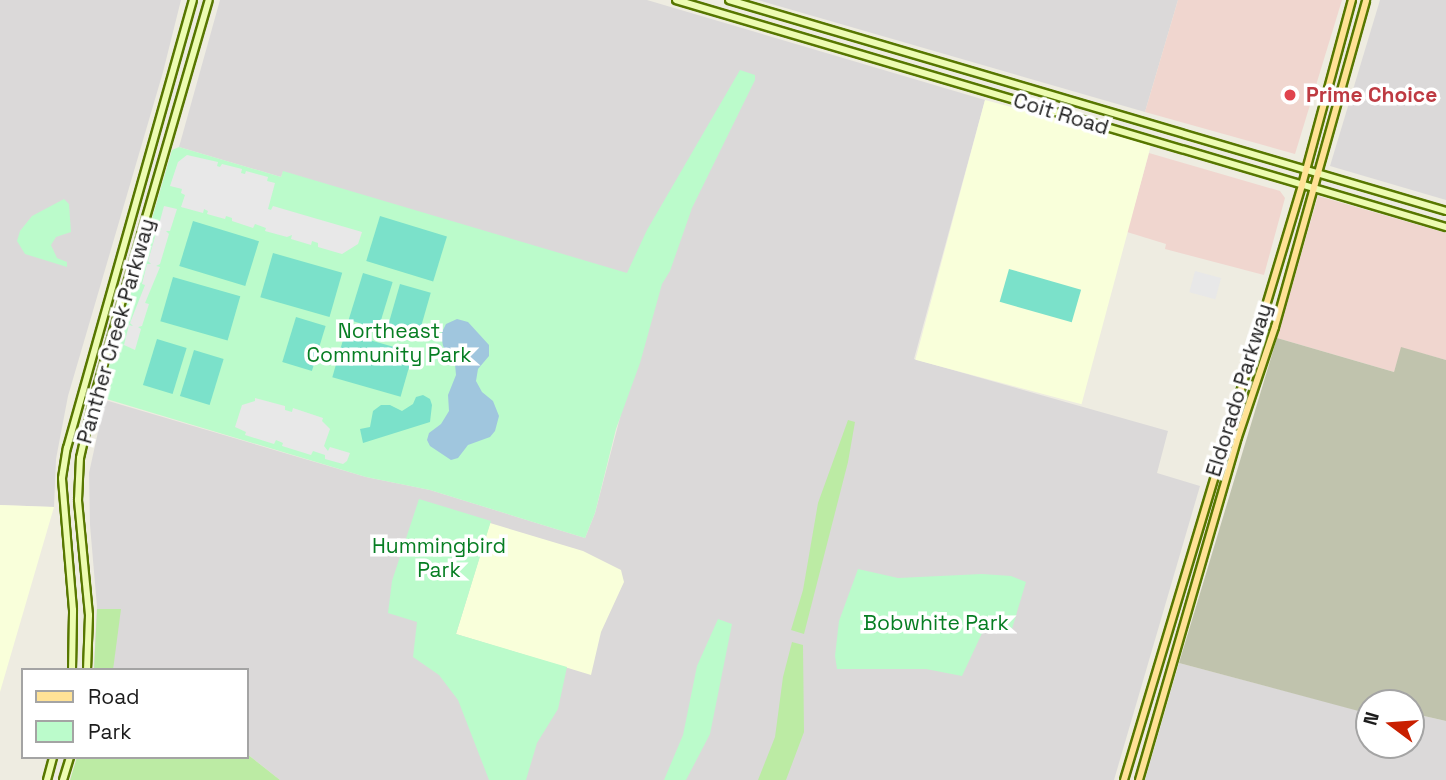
<!DOCTYPE html>
<html>
<head>
<meta charset="utf-8">
<style>
  body { margin:0 }
  #map { position:relative; width:1446px; height:780px; overflow:hidden; background:#eeece1; font-family:"Space Grotesk",sans-serif }
  div>[style] { position:absolute }
  .residential>* { inset:0; background:#dbd9d9 }
  .commercial>* { inset:0; background:#f0d6cf }
  .education>* { inset:0; background:#f9ffda; transform-origin:0 0 }
  .construction>* { inset:0; background:#c0c3ad }
  .grass>* { inset:0; background:#bceba4 }
  .park>* { inset:0; background:#bbfbcb }
  .pitch>* { inset:0; background:#7be1ca; transform-origin:0 0 }
  .parking>* { inset:0; background:#e8e8e8; transform-origin:0 0 }
  .water>* { inset:0; background:#a0c6de }
  .roads { filter:drop-shadow(2px 0 #577700) drop-shadow(-2px 0 #577700) drop-shadow(0 2px #577700) drop-shadow(0 -2px #577700) }
  .secondary>* { height:6px; margin:-3px; padding:0 3px; transform-origin:3px; border-radius:3px; background:#edfcb2 }
  .primary>* { height:6px; margin:-3px; padding:0 3px; transform-origin:3px; border-radius:3px; background:#ffe296 }
  .dots>* { width:19px; height:19px; translate:-50% -50%; box-sizing:border-box; border:4px solid #fff; border-radius:50% }
  span { translate:-50% -50%; white-space:nowrap; text-align:center; line-height:1.15; -webkit-text-stroke:7px #fff; paint-order:stroke }
  .health-label { font-size:21px; color:#be3a42; font-weight:700 }
  .left { translate:0 -50%; text-align:left }
  .street-label { font-size:21px; color:#1c1c1c }
  .park-label { font-size:21px; color:#077e23 }
  .legend { position:absolute; left:21px; top:668px; width:228px; height:91px; box-sizing:border-box; background:#fff; border:2px solid #a4a4a4; margin:0; padding:9px 12px; list-style:none; font-size:21px; color:#1c1c1c }
  .legend li { display:flex; align-items:center; gap:14px; height:35px }
  .legend b { width:35px; border:2px solid #a4a4a4 }
  .north { position:absolute; left:1355px; top:689px; width:70px; height:70px; box-sizing:border-box; background:#fff; border:2px solid #a4a4a4; border-radius:50%; rotate:286deg; font-size:19px; font-weight:700; line-height:28px; text-align:center; color:#1c1c1c }
  .north::after { content:''; display:block; margin:auto; width:24px; height:32px; background:#c91f00; clip-path:polygon(50% 0,100% 100%,50% 72%,0 100%) }
</style>
</head>
<body>
<div id="map">
  <div class="residential">
    <div style="clip-path:polygon(0 0,181px 0,163px 72px,68px 396px,56px 459px,54px 507px,0 505px)"></div>
    <div style="clip-path:polygon(220px 0,647px 0,985px 100px,914px 359px,1168px 431px,1157px 473px,1200px 486px,1114px 780px,280px 780px,247px 754px,247px 670px,94px 668px,97px 607px,90px 525px,89px 473px,105px 400px,366px 477px,430px 490px,585px 538px,595px 513px,622px 410px,283px 172px,281px 177px,179px 147px)"></div>
    <div style="clip-path:polygon(758px 0,1178px 0,1145px 112px)"></div>
    <div style="clip-path:polygon(1380px 0,1446px 0,1446px 200px,1330px 166px)"></div>
    <div style="clip-path:polygon(1179px 663px,1369px 713px,1369px 745px,1411px 745px,1411px 713px,1446px 721px,1446px 780px,1145px 780px)"></div>
  </div>
  <div class="commercial">
    <div style="clip-path:polygon(1178px 0,1342px 0,1295px 154px,1145px 112px)"></div>
    <div style="clip-path:polygon(1149px 153px,1280px 191px,1285px 198px,1264px 275px,1165px 249px,1166px 244px,1127px 232px)"></div>
    <div style="clip-path:polygon(1318px 196px,1446px 233px,1446px 360px,1402px 348px,1394px 372px,1277px 338px)"></div>
  </div>
  <div class="education">
    <div style="left:985px;top:100px;width:172px;height:269px;rotate:15deg"></div>
    <div style="clip-path:polygon(0 505px,54px 507px,0 692px)"></div>
    <div style="clip-path:polygon(490px 523px,583px 551px,621px 570px,624px 582px,601px 632px,591px 675px,456px 634px)"></div>
  </div>
  <div class="construction">
    <div style="clip-path:polygon(1277px 338px,1394px 372px,1401px 347px,1446px 360px,1446px 721px,1411px 713px,1411px 703px,1369px 703px,1369px 713px,1366px 713px,1179px 663px)"></div>
  </div>
  <div class="grass">
    <div style="clip-path:polygon(848px 420px,855px 422px,848px 462px,804px 634px,791px 630px,803px 590px,818px 503px)"></div>
    <div style="clip-path:polygon(97px 609px,121px 609px,113px 670px,94px 670px)"></div>
    <div style="clip-path:polygon(792px 642px,803px 645px,804px 732px,786px 780px,758px 780px,775px 737px,783px 677px)"></div>
    <div style="clip-path:polygon(247px 754px,280px 780px,70px 780px,77px 757px,247px 757px)"></div>
  </div>
  <div class="park">
    <div style="clip-path:polygon(740px 70px,755px 75px,755px 80px,692px 208px,670px 271px,662px 284px,640px 363px,616px 429px,595px 513px,585px 538px,430px 490px,366px 477px,100px 397px,172px 150px,179px 147px,281px 177px,283px 171px,627px 273px,647px 230px)"></div>
    <div style="clip-path:polygon(64px 199px,69px 204px,71px 232px,56px 237px,51px 245px,57px 258px,67px 262px,67px 267px,25px 254px,17px 241px,20px 231px,32px 216px)"></div>
    <div style="clip-path:polygon(419px 499px,491px 521px,456px 634px,567px 667px,558px 709px,537px 743px,526px 780px,489px 780px,458px 700px,439px 675px,413px 657px,417px 622px,388px 613px,392px 581px)"></div>
    <div style="clip-path:polygon(858px 569px,898px 578px,982px 574px,1011px 576px,1026px 582px,1011px 632px,992px 627px,984px 629px,962px 676px,926px 669px,837px 669px,835px 656px,839px 621px)"></div>
    <div style="clip-path:polygon(718px 619px,732px 624px,710px 734px,686px 780px,664px 780px,683px 735px,697px 666px)"></div>
  </div>
  <div class="pitch">
    <div style="left:380px;top:216px;width:70px;height:47px;rotate:17deg"></div>
    <div style="left:193px;top:221px;width:69px;height:47px;rotate:17deg"></div>
    <div style="left:273px;top:253px;width:72px;height:46px;rotate:16deg"></div>
    <div style="left:1009px;top:269px;width:75px;height:34px;rotate:16deg"></div>
    <div style="left:363px;top:273px;width:31px;height:49px;rotate:17deg"></div>
    <div style="left:173px;top:277px;width:70px;height:46px;rotate:16deg"></div>
    <div style="left:400px;top:284px;width:32px;height:49px;rotate:16deg"></div>
    <div style="left:296px;top:317px;width:31px;height:47px;rotate:17deg"></div>
    <div style="left:345px;top:333px;width:71px;height:46px;rotate:16deg"></div>
    <div style="left:157px;top:339px;width:31px;height:48px;rotate:17deg"></div>
    <div style="left:194px;top:350px;width:31px;height:48px;rotate:17deg"></div>
    <div style="clip-path:polygon(423px 395px,430px 399px,432px 405px,430px 422px,363px 443px,360px 429px,370px 427px,373px 411px,381px 405px,390px 405px,402px 411px,413px 404px,416px 397px)"></div>
  </div>
  <div class="parking">
    <div style="clip-path:polygon(187px 155px,218px 162px,217px 166px,220px 167px,222px 164px,242px 169px,241px 173px,245px 174px,246px 171px,268px 177px,267px 181px,275px 183px,268px 209px,271px 210px,273px 206px,362px 232px,358px 244px,342px 254px,318px 247px,318px 243px,312px 241px,311px 245px,291px 239px,292px 235px,287px 237px,265px 231px,266px 228px,255px 224px,253px 228px,232px 221px,232px 218px,226px 216px,225px 219px,207px 214px,208px 211px,204px 209px,203px 213px,181px 207px,185px 195px,181px 193px,182px 189px,170px 186px,178px 162px)"></div>
    <div style="clip-path:polygon(164px 206px,177px 209px,170px 231px,166px 231px,169px 234px,160px 264px,156px 266px,160px 267px,145px 303px,149px 304px,142px 326px,138px 327px,141px 329px,135px 350px,124px 345px,129px 325px,133px 326px,130px 323px,145px 285px,142px 284px,147px 264px,151px 264px,148px 261px,157px 230px,162px 229px,158px 228px)"></div>
    <div style="left:1195px;top:271px;width:27px;height:22px;rotate:15deg"></div>
    <div style="clip-path:polygon(255px 398px,285px 406px,285px 410px,292px 412px,293px 408px,323px 418px,322px 421px,330px 429px,324px 446px,328px 451px,330px 447px,350px 453px,347px 461px,343px 464px,325px 459px,325px 455px,313px 451px,311px 455px,282px 446px,283px 443px,276px 440px,274px 444px,245px 435px,246px 432px,235px 427px,242px 405px,255px 401px)"></div>
  </div>
  <div class="water">
    <div style="clip-path:polygon(457px 319px,468px 322px,489px 345px,489px 356px,478px 369px,476px 381px,482px 392px,493px 401px,499px 416px,495px 431px,490px 437px,468px 445px,458px 458px,451px 460px,430px 446px,427px 440px,429px 433px,441px 424px,449px 411px,448px 395px,456px 375px,455px 364px,443px 346px,441px 334px,446px 324px)"></div>
  </div>
  <div class="roads">
    <div class="secondary">
      <div style="left:676px;top:0;width:803px;rotate:16.43deg"></div>
      <div style="left:729px;top:0;width:747px;rotate:16.4deg"></div>
      <div style="left:72px;top:670px;width:60px;rotate:-89deg"></div>
      <div style="left:73px;top:610px;width:132px;rotate:-94.8deg"></div>
      <div style="left:62px;top:478px;width:30px;rotate:-81deg"></div>
      <div style="left:67px;top:448px;width:465px;rotate:-74.3deg"></div>
      <div style="left:87px;top:670px;width:55px;rotate:-87.9deg"></div>
      <div style="left:89px;top:615px;width:116px;rotate:-95.5deg"></div>
      <div style="left:78px;top:500px;width:42px;rotate:-87.3deg"></div>
      <div style="left:80px;top:458px;width:58px;rotate:-77.2deg"></div>
      <div style="left:93px;top:401px;width:417px;rotate:-73.9deg"></div>
      <div style="left:47px;top:780px;width:24px;rotate:-75deg"></div>
      <div style="left:63px;top:780px;width:24px;rotate:-73deg"></div>
    </div>
    <div class="primary">
      <div style="left:1124px;top:780px;width:621px;rotate:-73.34deg"></div>
      <div style="left:1302px;top:185px;width:192px;rotate:-74.9deg"></div>
      <div style="left:1139px;top:780px;width:357px;rotate:-73.9deg"></div>
      <div style="left:1238px;top:437px;width:116px;rotate:-71.4deg"></div>
      <div style="left:1275px;top:327px;width:339px;rotate:-74.4deg"></div>
    </div>
  </div>
  <div class="dots">
    <div style="left:1290px;top:95px;background:#e0444e"></div>
  </div>
  <div class="health-label">
    <span class="left" style="left:1306px;top:95px">Prime Choice</span>
  </div>
  <div class="street-label">
    <span style="left:1061px;top:114px;rotate:17deg">Coit Road</span>
    <span style="left:116px;top:331px;rotate:-74deg">Panther Creek Parkway</span>
    <span style="left:1239px;top:390px;rotate:-73deg">Eldorado Parkway</span>
  </div>
  <div class="park-label">
    <span style="left:389px;top:343px">Northeast<br>Community Park</span>
    <span style="left:439px;top:558px">Hummingbird<br>Park</span>
    <span style="left:936px;top:623px">Bobwhite Park</span>
  </div>
  <ul class="legend">
  <li><b style="height:9px;background:#ffe296"></b>Road</li>
  <li><b style="height:19px;background:#bbfbcb"></b>Park</li>
  </ul>
  <div class="north">N</div>
</div>
</body>
</html>
